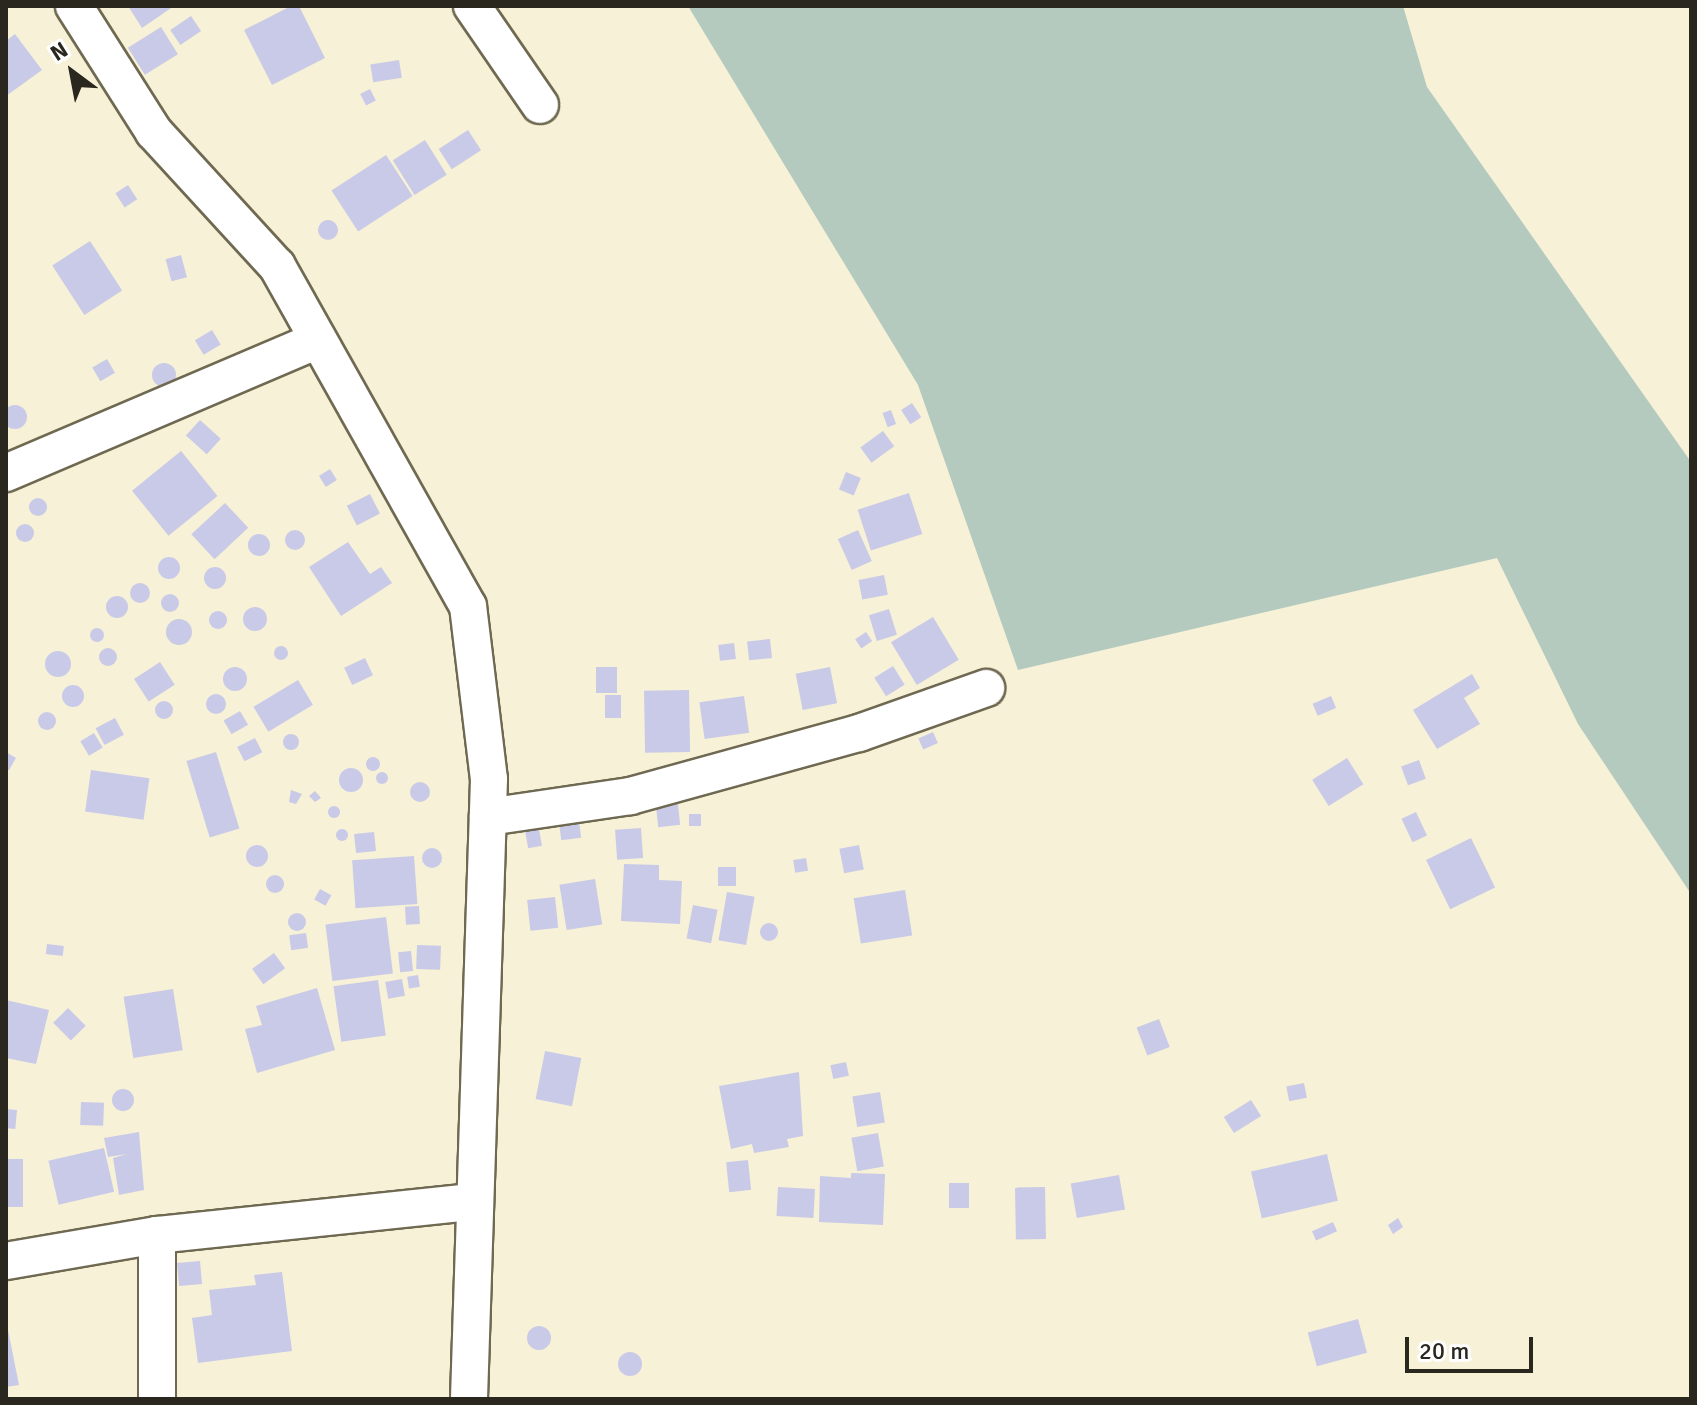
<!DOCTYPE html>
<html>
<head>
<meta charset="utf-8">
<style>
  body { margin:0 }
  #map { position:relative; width:1697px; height:1405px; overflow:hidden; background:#f7f1d7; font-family:Signika,sans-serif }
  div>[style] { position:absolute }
  .green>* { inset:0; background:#b4cabf }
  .building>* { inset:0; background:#c9cae7; transform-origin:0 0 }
  .round { border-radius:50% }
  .roads { filter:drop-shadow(2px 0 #6f6952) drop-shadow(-2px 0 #6f6952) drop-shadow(0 2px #6f6952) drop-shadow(0 -2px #6f6952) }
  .minor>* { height:36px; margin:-18px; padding:0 18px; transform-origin:18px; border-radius:18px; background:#fff }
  span { translate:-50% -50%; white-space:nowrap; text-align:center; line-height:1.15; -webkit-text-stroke:7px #fff; paint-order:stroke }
  .frame { position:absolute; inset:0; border:8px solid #2a281e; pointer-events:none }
  .north { position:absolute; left:32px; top:32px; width:80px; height:80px; -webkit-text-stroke:6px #fff; paint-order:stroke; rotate:328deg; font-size:22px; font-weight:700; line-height:32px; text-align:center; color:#2a281e }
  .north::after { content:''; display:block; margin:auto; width:28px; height:36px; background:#2a281e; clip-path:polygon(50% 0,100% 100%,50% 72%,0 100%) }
  .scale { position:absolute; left:1405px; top:1337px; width:128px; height:36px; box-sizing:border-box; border:4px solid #2a281e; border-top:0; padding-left:10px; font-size:24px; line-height:28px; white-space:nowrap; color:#2a281e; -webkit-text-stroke:6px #fff; paint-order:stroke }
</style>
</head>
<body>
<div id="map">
  <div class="green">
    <div style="clip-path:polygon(688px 6px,1403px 6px,1427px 87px,1691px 462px,1691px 894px,1578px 724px,1497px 558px,1018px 670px,918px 385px)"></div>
  </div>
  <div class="building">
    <div style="clip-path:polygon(128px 6px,174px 6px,142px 28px)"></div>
    <div style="clip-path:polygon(291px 6px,299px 6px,325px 58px,272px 85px,244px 30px)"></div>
    <div style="left:191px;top:16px;width:18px;height:25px;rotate:56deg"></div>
    <div style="left:161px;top:27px;width:32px;height:39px;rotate:58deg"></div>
    <div style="clip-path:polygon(15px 34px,42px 70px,6px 96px,6px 41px)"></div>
    <div style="left:399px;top:60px;width:18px;height:29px;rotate:81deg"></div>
    <div style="left:370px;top:89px;width:13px;height:11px;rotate:63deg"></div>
    <div style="left:468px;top:130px;width:24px;height:35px;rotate:57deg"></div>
    <div style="left:425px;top:140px;width:41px;height:38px;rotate:58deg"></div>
    <div style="left:386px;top:155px;width:49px;height:65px;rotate:57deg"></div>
    <div style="left:128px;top:185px;width:17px;height:15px;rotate:57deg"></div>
    <div class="round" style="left:318px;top:220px;width:20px;height:20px"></div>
    <div style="left:90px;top:241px;width:59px;height:45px;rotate:57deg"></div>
    <div style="left:181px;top:255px;width:23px;height:16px;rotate:75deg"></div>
    <div style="left:212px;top:330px;width:17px;height:20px;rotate:59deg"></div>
    <div style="left:107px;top:359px;width:16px;height:17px;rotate:60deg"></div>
    <div class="round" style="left:152px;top:363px;width:24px;height:24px"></div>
    <div style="left:912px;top:403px;width:17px;height:13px;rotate:57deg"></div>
    <div class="round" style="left:3px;top:405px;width:24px;height:24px"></div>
    <div style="left:891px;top:410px;width:15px;height:9px;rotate:70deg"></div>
    <div style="left:200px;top:420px;width:28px;height:21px;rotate:42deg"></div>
    <div style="left:883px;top:431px;width:19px;height:28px;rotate:54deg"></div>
    <div style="left:181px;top:451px;width:58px;height:63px;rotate:51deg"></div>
    <div style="left:330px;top:469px;width:13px;height:13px;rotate:58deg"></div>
    <div style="left:846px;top:472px;width:16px;height:19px;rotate:22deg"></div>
    <div style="left:909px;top:493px;width:43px;height:54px;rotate:72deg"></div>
    <div style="left:370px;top:494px;width:22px;height:26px;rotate:63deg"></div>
    <div class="round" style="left:29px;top:498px;width:18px;height:18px"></div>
    <div style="left:225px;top:503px;width:34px;height:46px;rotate:47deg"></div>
    <div class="round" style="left:16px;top:524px;width:18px;height:18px"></div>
    <div class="round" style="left:285px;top:530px;width:20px;height:20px"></div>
    <div style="left:858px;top:530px;width:34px;height:22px;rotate:66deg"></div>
    <div class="round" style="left:248px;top:534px;width:22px;height:22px"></div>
    <div style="clip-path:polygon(348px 542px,370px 574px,381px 567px,392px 583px,341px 616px,309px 567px)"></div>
    <div class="round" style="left:158px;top:557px;width:22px;height:22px"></div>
    <div class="round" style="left:204px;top:567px;width:22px;height:22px"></div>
    <div style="left:884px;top:575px;width:20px;height:26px;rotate:79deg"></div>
    <div class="round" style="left:130px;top:583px;width:20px;height:20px"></div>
    <div class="round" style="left:161px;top:594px;width:18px;height:18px"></div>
    <div class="round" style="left:106px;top:596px;width:22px;height:22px"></div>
    <div class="round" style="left:243px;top:607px;width:24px;height:24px"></div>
    <div style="left:889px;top:609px;width:27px;height:21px;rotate:73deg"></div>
    <div class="round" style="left:209px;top:611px;width:18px;height:18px"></div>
    <div style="left:933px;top:617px;width:50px;height:49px;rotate:59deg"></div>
    <div class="round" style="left:166px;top:619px;width:26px;height:26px"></div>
    <div class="round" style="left:90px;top:628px;width:14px;height:14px"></div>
    <div style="left:866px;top:632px;width:11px;height:13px;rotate:56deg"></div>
    <div style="left:770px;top:639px;width:19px;height:23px;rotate:84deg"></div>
    <div style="left:734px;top:643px;width:16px;height:16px;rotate:83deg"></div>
    <div class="round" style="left:274px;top:646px;width:14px;height:14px"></div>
    <div class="round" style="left:99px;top:648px;width:18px;height:18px"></div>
    <div class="round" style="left:45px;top:651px;width:26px;height:26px"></div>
    <div style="left:365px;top:658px;width:19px;height:23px;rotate:65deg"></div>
    <div style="left:160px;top:662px;width:27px;height:31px;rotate:57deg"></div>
    <div style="left:893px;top:666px;width:22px;height:22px;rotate:58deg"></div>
    <div class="round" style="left:223px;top:667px;width:24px;height:24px"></div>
    <div style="left:596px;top:667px;width:21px;height:26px"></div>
    <div style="left:830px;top:667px;width:37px;height:35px;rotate:79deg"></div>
    <div style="clip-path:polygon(1472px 674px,1480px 688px,1464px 698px,1480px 724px,1437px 749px,1413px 710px)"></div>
    <div style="left:298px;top:680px;width:29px;height:52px;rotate:59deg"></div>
    <div class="round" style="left:62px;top:685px;width:22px;height:22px"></div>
    <div style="left:689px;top:690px;width:62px;height:45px;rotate:89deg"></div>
    <div class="round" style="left:206px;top:694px;width:20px;height:20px"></div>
    <div style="left:605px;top:695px;width:16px;height:23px"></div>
    <div style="left:744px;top:696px;width:37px;height:45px;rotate:82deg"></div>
    <div style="left:1331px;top:696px;width:13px;height:20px;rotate:67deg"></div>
    <div class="round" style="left:155px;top:701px;width:18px;height:18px"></div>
    <div style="left:240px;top:711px;width:16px;height:19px;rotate:60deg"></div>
    <div class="round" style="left:38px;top:712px;width:18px;height:18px"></div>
    <div style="left:115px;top:718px;width:19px;height:22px;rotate:62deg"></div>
    <div style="left:933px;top:732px;width:12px;height:16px;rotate:66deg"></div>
    <div style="left:94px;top:733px;width:17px;height:16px;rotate:59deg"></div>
    <div class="round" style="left:283px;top:734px;width:16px;height:16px"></div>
    <div style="left:255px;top:738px;width:16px;height:20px;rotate:63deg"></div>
    <div style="clip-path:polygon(6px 752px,16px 758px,9px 770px,6px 770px)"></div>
    <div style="left:216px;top:752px;width:80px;height:31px;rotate:73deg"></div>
    <div class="round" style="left:366px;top:757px;width:14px;height:14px"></div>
    <div style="left:1347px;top:758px;width:31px;height:41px;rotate:58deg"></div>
    <div style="left:1419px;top:760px;width:20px;height:19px;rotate:70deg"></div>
    <div class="round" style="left:339px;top:768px;width:24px;height:24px"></div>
    <div style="left:91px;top:770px;width:59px;height:42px;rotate:8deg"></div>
    <div class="round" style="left:376px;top:772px;width:12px;height:12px"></div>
    <div class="round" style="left:410px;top:782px;width:20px;height:20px"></div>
    <div style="clip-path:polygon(291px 790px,302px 794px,296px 804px,289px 802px)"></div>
    <div style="clip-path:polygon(315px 791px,321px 798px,315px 802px,309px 796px)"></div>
    <div style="left:677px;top:795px;width:30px;height:22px;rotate:84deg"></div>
    <div class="round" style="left:328px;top:806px;width:12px;height:12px"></div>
    <div style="left:1416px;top:812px;width:26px;height:16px;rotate:65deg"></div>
    <div style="left:689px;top:814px;width:12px;height:12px"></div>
    <div style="left:579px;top:821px;width:17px;height:20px;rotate:83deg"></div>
    <div style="left:641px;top:828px;width:30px;height:26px;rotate:86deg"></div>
    <div class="round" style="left:336px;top:829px;width:12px;height:12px"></div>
    <div style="left:539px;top:829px;width:17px;height:14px;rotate:80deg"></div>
    <div style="left:374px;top:832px;width:19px;height:20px;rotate:84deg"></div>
    <div style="left:1471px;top:838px;width:55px;height:50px;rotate:64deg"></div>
    <div style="left:859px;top:845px;width:25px;height:20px;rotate:79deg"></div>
    <div class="round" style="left:246px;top:845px;width:22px;height:22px"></div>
    <div class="round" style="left:422px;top:848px;width:20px;height:20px"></div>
    <div style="left:414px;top:856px;width:48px;height:62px;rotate:86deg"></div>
    <div style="left:806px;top:858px;width:13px;height:13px;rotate:81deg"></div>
    <div style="clip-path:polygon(624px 864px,659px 865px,659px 880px,682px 881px,680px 924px,621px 921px)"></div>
    <div style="left:718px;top:867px;width:18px;height:19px"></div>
    <div class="round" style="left:266px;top:875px;width:18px;height:18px"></div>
    <div style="left:595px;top:879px;width:46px;height:36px;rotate:81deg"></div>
    <div style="left:320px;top:889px;width:13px;height:12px;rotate:29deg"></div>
    <div style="left:905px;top:890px;width:46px;height:52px;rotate:81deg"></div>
    <div style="left:727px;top:892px;width:28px;height:49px;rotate:10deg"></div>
    <div style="left:555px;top:897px;width:31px;height:28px;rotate:84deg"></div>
    <div style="left:693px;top:905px;width:25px;height:34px;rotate:11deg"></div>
    <div style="left:419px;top:906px;width:18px;height:14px;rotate:87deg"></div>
    <div class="round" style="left:288px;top:913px;width:18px;height:18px"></div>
    <div style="left:386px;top:917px;width:57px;height:61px;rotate:83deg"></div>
    <div class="round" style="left:760px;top:923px;width:18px;height:18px"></div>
    <div style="left:306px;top:933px;width:15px;height:17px;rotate:82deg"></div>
    <div style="left:47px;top:944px;width:17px;height:10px;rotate:7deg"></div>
    <div style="left:417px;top:945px;width:24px;height:24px;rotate:2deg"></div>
    <div style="left:411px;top:951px;width:20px;height:13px;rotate:84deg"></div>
    <div style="left:274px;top:953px;width:19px;height:27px;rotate:54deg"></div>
    <div style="left:418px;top:975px;width:12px;height:11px;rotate:81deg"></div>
    <div style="left:402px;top:979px;width:17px;height:17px;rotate:80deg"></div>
    <div style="left:378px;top:980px;width:56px;height:45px;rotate:82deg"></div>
    <div style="clip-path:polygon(317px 988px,335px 1050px,257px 1073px,245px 1029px,262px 1025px,256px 1006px)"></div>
    <div style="left:173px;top:989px;width:62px;height:50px;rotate:81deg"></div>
    <div style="clip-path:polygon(6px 1000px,49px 1010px,36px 1064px,6px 1058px)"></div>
    <div style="left:68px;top:1008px;width:25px;height:21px;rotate:45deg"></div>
    <div style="left:1159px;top:1019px;width:30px;height:24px;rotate:69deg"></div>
    <div style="left:545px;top:1051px;width:37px;height:49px;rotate:11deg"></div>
    <div style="left:846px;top:1062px;width:14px;height:16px;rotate:78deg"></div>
    <div style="clip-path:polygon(799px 1072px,803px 1136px,787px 1139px,789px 1147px,754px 1153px,752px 1144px,731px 1149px,719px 1086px)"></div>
    <div style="left:1304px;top:1083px;width:15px;height:18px;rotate:79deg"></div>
    <div class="round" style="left:112px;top:1089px;width:22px;height:22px"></div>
    <div style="left:880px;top:1092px;width:31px;height:28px;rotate:81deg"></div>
    <div style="left:1251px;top:1100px;width:19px;height:32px;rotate:58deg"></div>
    <div style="left:81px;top:1102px;width:23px;height:23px;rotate:2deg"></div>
    <div style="left:6px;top:1109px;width:11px;height:19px;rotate:5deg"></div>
    <div style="clip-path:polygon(139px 1132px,144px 1190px,119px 1195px,113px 1158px,127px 1154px,108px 1157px,104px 1138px)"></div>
    <div style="left:878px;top:1133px;width:34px;height:27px;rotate:80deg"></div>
    <div style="left:104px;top:1148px;width:45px;height:57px;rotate:77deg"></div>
    <div style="left:1327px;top:1154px;width:48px;height:78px;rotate:77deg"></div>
    <div style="left:6px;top:1159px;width:17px;height:48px"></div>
    <div style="left:748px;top:1160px;width:30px;height:22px;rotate:84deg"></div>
    <div style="clip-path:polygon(851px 1173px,885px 1174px,883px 1225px,819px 1222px,820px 1176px,851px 1178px)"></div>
    <div style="left:1119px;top:1175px;width:35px;height:49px;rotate:80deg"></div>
    <div style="left:949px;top:1183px;width:20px;height:25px"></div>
    <div style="left:778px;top:1187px;width:37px;height:29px;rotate:3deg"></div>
    <div style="left:1045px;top:1187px;width:52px;height:30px;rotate:89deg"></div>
    <div style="clip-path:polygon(1398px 1218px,1403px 1227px,1393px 1234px,1388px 1225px)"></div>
    <div style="left:1333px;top:1222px;width:10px;height:23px;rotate:66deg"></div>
    <div style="left:200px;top:1261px;width:23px;height:23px;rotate:85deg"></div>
    <div style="clip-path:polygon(282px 1272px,292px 1351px,198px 1363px,192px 1318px,212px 1315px,209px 1290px,256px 1285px,254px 1275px)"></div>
    <div style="left:1358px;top:1319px;width:35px;height:52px;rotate:75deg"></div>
    <div style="clip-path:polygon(6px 1320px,19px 1385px,6px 1387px)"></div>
    <div class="round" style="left:527px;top:1326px;width:24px;height:24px"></div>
    <div class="round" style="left:618px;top:1352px;width:24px;height:24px"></div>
  </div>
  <div class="roads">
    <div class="minor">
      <div style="left:74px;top:6px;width:149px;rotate:57.6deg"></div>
      <div style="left:154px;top:132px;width:182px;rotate:47.5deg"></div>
      <div style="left:277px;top:266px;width:390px;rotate:60.7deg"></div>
      <div style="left:468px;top:606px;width:174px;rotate:83.1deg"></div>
      <div style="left:489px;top:779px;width:620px;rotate:91.85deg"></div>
      <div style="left:472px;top:6px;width:120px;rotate:55.5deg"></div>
      <div style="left:6px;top:473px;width:339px;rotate:-23.1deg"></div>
      <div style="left:488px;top:817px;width:144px;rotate:-8.4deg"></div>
      <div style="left:630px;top:796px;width:238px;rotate:-15.4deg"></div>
      <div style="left:859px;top:733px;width:135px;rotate:-19.5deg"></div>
      <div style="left:157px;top:1235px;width:164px;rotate:90deg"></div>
      <div style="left:6px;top:1261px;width:153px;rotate:-9.8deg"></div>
      <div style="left:157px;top:1235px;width:318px;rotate:-6deg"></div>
    </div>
  </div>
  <div class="frame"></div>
  <div class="north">N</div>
  <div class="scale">20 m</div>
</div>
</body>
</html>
